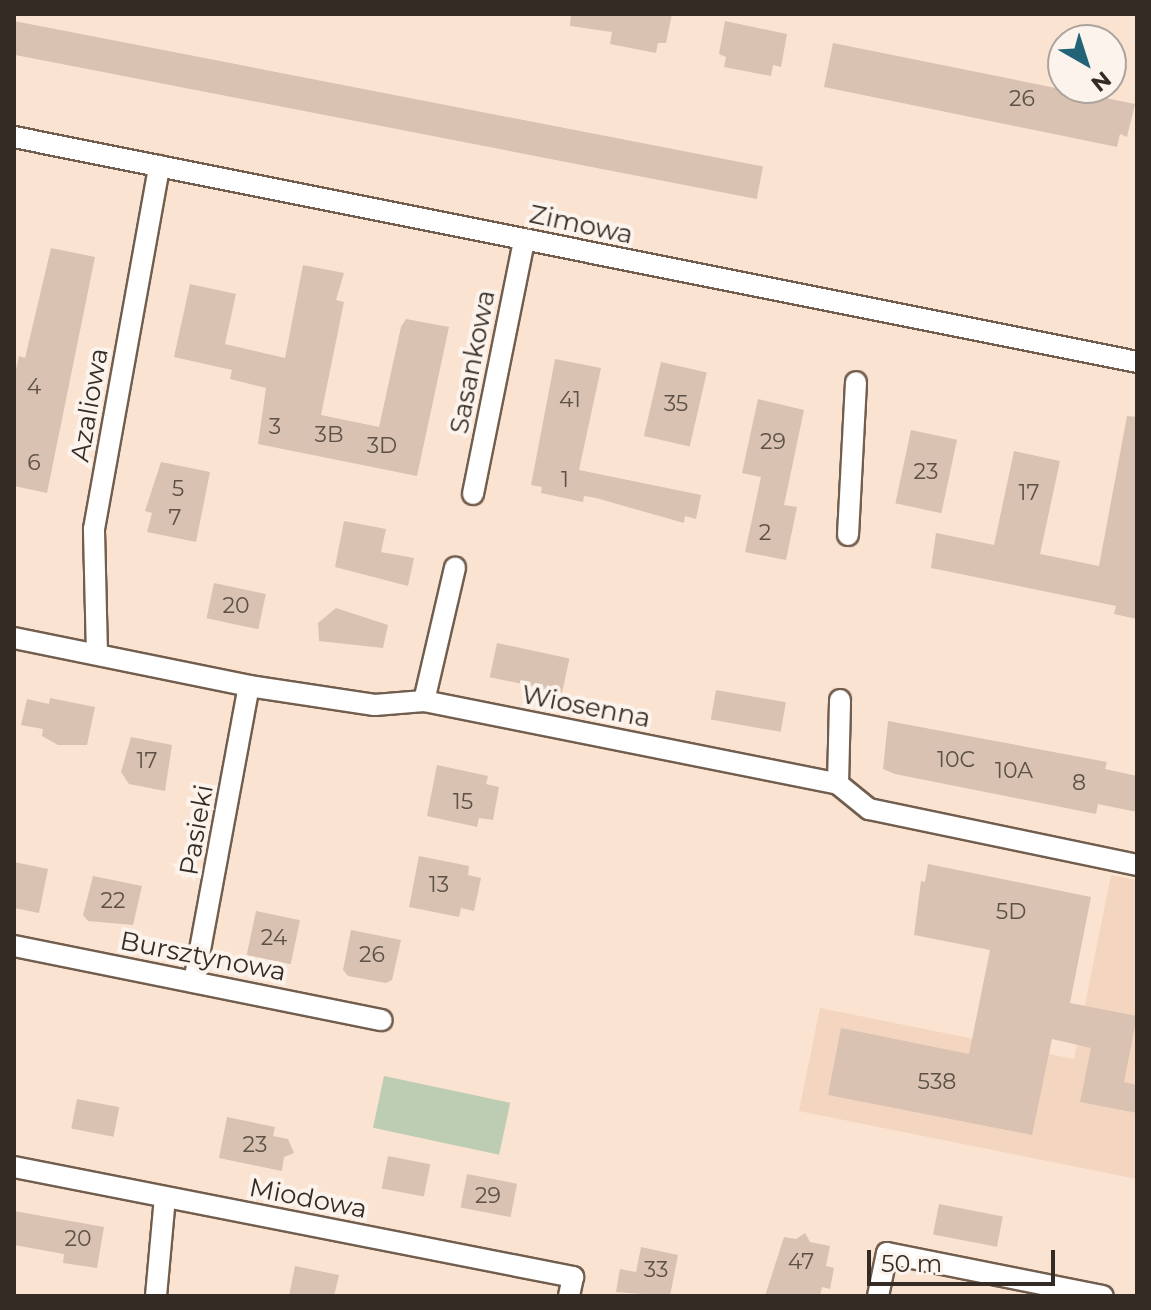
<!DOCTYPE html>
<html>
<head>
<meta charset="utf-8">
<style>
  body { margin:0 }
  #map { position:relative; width:1151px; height:1310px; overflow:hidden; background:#fae3d1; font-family:Montserrat,sans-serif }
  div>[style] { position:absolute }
  .built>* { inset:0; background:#f4d6c0 }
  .green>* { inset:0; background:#bdcdb4; transform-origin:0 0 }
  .building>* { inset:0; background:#d9c2b1; transform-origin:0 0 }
  .roads { filter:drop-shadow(2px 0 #725e4e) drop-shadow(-2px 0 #725e4e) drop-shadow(0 2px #725e4e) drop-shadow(0 -2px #725e4e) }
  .minor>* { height:20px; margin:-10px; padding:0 10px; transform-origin:10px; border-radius:10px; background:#fff }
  span { translate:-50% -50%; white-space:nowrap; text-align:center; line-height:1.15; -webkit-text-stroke:8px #fcf3ec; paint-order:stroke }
  .number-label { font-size:22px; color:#5d5147 }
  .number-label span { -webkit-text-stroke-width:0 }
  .street-label { font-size:26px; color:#342b24 }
  .frame { position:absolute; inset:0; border:16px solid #342b24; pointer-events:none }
  .north { position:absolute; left:1047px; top:24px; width:80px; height:80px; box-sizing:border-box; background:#fcf3ec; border:2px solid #aca39c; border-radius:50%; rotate:141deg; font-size:22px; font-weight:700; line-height:32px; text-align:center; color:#342b24 }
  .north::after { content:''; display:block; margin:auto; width:28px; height:36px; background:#226377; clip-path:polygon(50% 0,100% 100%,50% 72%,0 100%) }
  .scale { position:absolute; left:867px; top:1250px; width:188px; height:36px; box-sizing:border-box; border:4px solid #342b24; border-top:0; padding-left:10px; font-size:24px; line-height:28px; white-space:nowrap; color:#342b24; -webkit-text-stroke:6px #fcf3ec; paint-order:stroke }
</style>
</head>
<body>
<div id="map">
  <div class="built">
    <div style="clip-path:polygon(1111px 875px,1137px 880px,1137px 1179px,799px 1111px,820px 1008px,1074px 1059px)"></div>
  </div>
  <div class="green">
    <div style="left:384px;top:1076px;width:129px;height:53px;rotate:12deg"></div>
  </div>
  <div class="building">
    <div style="clip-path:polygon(571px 14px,672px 14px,666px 43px,658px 43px,656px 53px,610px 44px,612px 32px,570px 26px)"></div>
    <div style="left:14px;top:21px;width:763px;height:33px;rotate:11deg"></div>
    <div style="clip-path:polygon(725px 21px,787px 34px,781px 67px,773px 65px,771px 76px,724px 67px,726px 57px,719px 54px)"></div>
    <div style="clip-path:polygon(833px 43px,1135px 104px,1127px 137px,1120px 134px,1117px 147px,824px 87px)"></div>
    <div style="clip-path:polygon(51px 248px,95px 257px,47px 493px,14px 486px,14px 378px,19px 356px,25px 358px)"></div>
    <div style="clip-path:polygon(303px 265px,344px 273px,336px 300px,344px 302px,321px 415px,379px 427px,401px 327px,406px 319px,449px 327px,417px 476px,258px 444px,266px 388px,230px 379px,232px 370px,174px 357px,190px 284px,236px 294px,225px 344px,285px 358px)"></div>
    <div style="clip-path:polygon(555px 359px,601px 368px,579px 470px,701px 495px,696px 519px,685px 516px,684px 523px,596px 498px,584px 496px,583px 502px,541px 493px,542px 487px,531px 485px)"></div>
    <div style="left:661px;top:362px;width:47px;height:76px;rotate:13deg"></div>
    <div style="clip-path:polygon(758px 399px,804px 410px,784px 505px,797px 507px,786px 560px,745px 552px,761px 477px,742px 473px)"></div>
    <div style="clip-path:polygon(1127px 416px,1137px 417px,1137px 619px,1114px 614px,1116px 606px,931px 568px,936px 533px,994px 545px,1014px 451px,1060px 461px,1040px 554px,1099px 566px)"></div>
    <div style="left:911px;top:430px;width:47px;height:75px;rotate:12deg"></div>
    <div style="clip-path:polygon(161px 462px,210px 472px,196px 542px,147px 532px,152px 513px,145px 511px)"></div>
    <div style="clip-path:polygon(344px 521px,386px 529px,381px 552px,414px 558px,408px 586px,335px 567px)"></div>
    <div style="left:214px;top:583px;width:53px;height:36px;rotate:12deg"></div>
    <div style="clip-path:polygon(336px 608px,388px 625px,383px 648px,319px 641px,318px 623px)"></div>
    <div style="left:497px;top:643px;width:74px;height:35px;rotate:12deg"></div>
    <div style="left:716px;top:690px;width:71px;height:30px;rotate:10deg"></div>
    <div style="clip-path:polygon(50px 698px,95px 707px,87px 745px,58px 745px,42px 736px,43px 729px,21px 725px,27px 699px,49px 704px)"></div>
    <div style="clip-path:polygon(888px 721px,1107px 762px,1105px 769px,1137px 776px,1137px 812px,1098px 804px,1096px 814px,895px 774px,883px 769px)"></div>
    <div style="clip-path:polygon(131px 737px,172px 745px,165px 791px,129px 784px,121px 772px)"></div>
    <div style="clip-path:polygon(437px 765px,488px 776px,486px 784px,499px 787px,493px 820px,479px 818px,477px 827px,427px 816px)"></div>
    <div style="clip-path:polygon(419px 856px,469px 866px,468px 875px,481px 878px,474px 911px,461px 908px,459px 917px,409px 907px)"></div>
    <div style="clip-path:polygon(14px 862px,48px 869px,39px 913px,14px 908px)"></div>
    <div style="clip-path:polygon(928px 864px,1091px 897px,1070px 1003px,1137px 1016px,1124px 1082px,1137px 1085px,1137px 1113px,1080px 1102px,1091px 1048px,1052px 1039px,1032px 1135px,828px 1095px,841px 1028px,969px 1054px,990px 950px,914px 935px,921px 881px,925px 882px)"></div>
    <div style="clip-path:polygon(93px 876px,142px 886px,133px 925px,88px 921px,83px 915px)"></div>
    <div style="left:256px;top:911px;width:45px;height:45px;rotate:12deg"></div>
    <div style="clip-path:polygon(351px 930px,401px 940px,392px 980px,386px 983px,348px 976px,343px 970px)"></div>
    <div style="left:77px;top:1099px;width:43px;height:30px;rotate:11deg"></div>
    <div style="clip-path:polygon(227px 1117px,275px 1127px,273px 1136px,288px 1139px,294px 1153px,284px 1157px,282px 1171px,219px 1158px)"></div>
    <div style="left:388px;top:1156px;width:43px;height:33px;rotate:11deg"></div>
    <div style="left:467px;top:1174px;width:51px;height:34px;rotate:11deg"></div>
    <div style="left:939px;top:1204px;width:65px;height:31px;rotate:11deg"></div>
    <div style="clip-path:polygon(14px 1211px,104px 1227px,97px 1268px,63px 1263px,64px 1254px,14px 1245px)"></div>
    <div style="clip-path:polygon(805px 1233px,810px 1242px,830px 1246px,826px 1266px,834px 1268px,830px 1289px,822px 1287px,820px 1296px,765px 1296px,784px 1237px,796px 1239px)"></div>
    <div style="clip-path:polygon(641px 1247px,678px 1255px,670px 1296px,616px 1292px,620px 1269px,636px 1272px)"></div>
    <div style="clip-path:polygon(295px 1266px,339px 1275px,334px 1296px,289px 1296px)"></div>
  </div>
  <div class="roads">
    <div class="minor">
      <div style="left:14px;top:137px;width:1145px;rotate:11.33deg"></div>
      <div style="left:473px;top:494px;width:259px;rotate:-78.6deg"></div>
      <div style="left:848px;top:535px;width:153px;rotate:-87deg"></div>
      <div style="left:14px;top:638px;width:240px;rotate:11.5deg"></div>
      <div style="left:249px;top:686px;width:127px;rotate:8.6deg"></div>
      <div style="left:375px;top:705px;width:49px;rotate:-4.7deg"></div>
      <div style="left:424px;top:701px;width:422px;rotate:11.3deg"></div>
      <div style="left:838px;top:784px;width:40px;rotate:39deg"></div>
      <div style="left:869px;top:809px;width:274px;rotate:11.8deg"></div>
      <div style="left:97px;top:654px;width:125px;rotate:-91.4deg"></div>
      <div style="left:94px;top:529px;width:369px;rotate:-79.8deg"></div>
      <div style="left:424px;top:701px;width:137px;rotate:-76.9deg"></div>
      <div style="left:838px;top:784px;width:84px;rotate:-88.6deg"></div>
      <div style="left:14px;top:946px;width:375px;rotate:11.4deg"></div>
      <div style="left:194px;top:982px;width:301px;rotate:-79.5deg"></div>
      <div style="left:14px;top:1167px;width:570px;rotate:11.13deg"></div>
      <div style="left:573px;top:1277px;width:19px;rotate:102deg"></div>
      <div style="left:156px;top:1296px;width:99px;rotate:-84.8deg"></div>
      <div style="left:878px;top:1296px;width:44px;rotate:-78.2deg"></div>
      <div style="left:887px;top:1253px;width:220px;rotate:11.3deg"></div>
    </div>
  </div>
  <div class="number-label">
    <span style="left:1022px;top:99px">26</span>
    <span style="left:34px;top:387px">4</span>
    <span style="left:570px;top:400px">41</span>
    <span style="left:676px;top:404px">35</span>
    <span style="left:275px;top:427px">3</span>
    <span style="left:329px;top:435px">3B</span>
    <span style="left:773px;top:442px">29</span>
    <span style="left:382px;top:446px">3D</span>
    <span style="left:34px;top:463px">6</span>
    <span style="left:926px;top:472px">23</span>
    <span style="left:565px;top:480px">1</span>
    <span style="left:178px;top:489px">5</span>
    <span style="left:1029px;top:493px">17</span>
    <span style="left:175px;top:518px">7</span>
    <span style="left:765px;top:533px">2</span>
    <span style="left:236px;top:606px">20</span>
    <span style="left:956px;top:760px">10C</span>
    <span style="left:147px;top:761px">17</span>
    <span style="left:1014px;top:771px">10A</span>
    <span style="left:1079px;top:783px">8</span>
    <span style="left:463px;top:802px">15</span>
    <span style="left:439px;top:885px">13</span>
    <span style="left:113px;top:901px">22</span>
    <span style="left:1011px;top:912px">5D</span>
    <span style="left:274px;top:938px">24</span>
    <span style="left:372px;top:955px">26</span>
    <span style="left:937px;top:1082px">538</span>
    <span style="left:255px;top:1145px">23</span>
    <span style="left:488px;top:1196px">29</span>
    <span style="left:78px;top:1239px">20</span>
    <span style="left:801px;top:1262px">47</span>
    <span style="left:656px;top:1270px">33</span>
  </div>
  <div class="street-label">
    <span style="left:581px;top:225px;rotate:12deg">Zimowa</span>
    <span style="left:473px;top:362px;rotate:-79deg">Sasankowa</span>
    <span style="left:90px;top:405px;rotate:-80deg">Azaliowa</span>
    <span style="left:586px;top:707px;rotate:11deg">Wiosenna</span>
    <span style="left:197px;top:830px;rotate:-80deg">Pasieki</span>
    <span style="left:203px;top:957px;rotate:11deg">Bursztynowa</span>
    <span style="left:308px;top:1199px;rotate:11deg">Miodowa</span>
  </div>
  <div class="frame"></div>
  <div class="north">N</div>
  <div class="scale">50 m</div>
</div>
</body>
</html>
